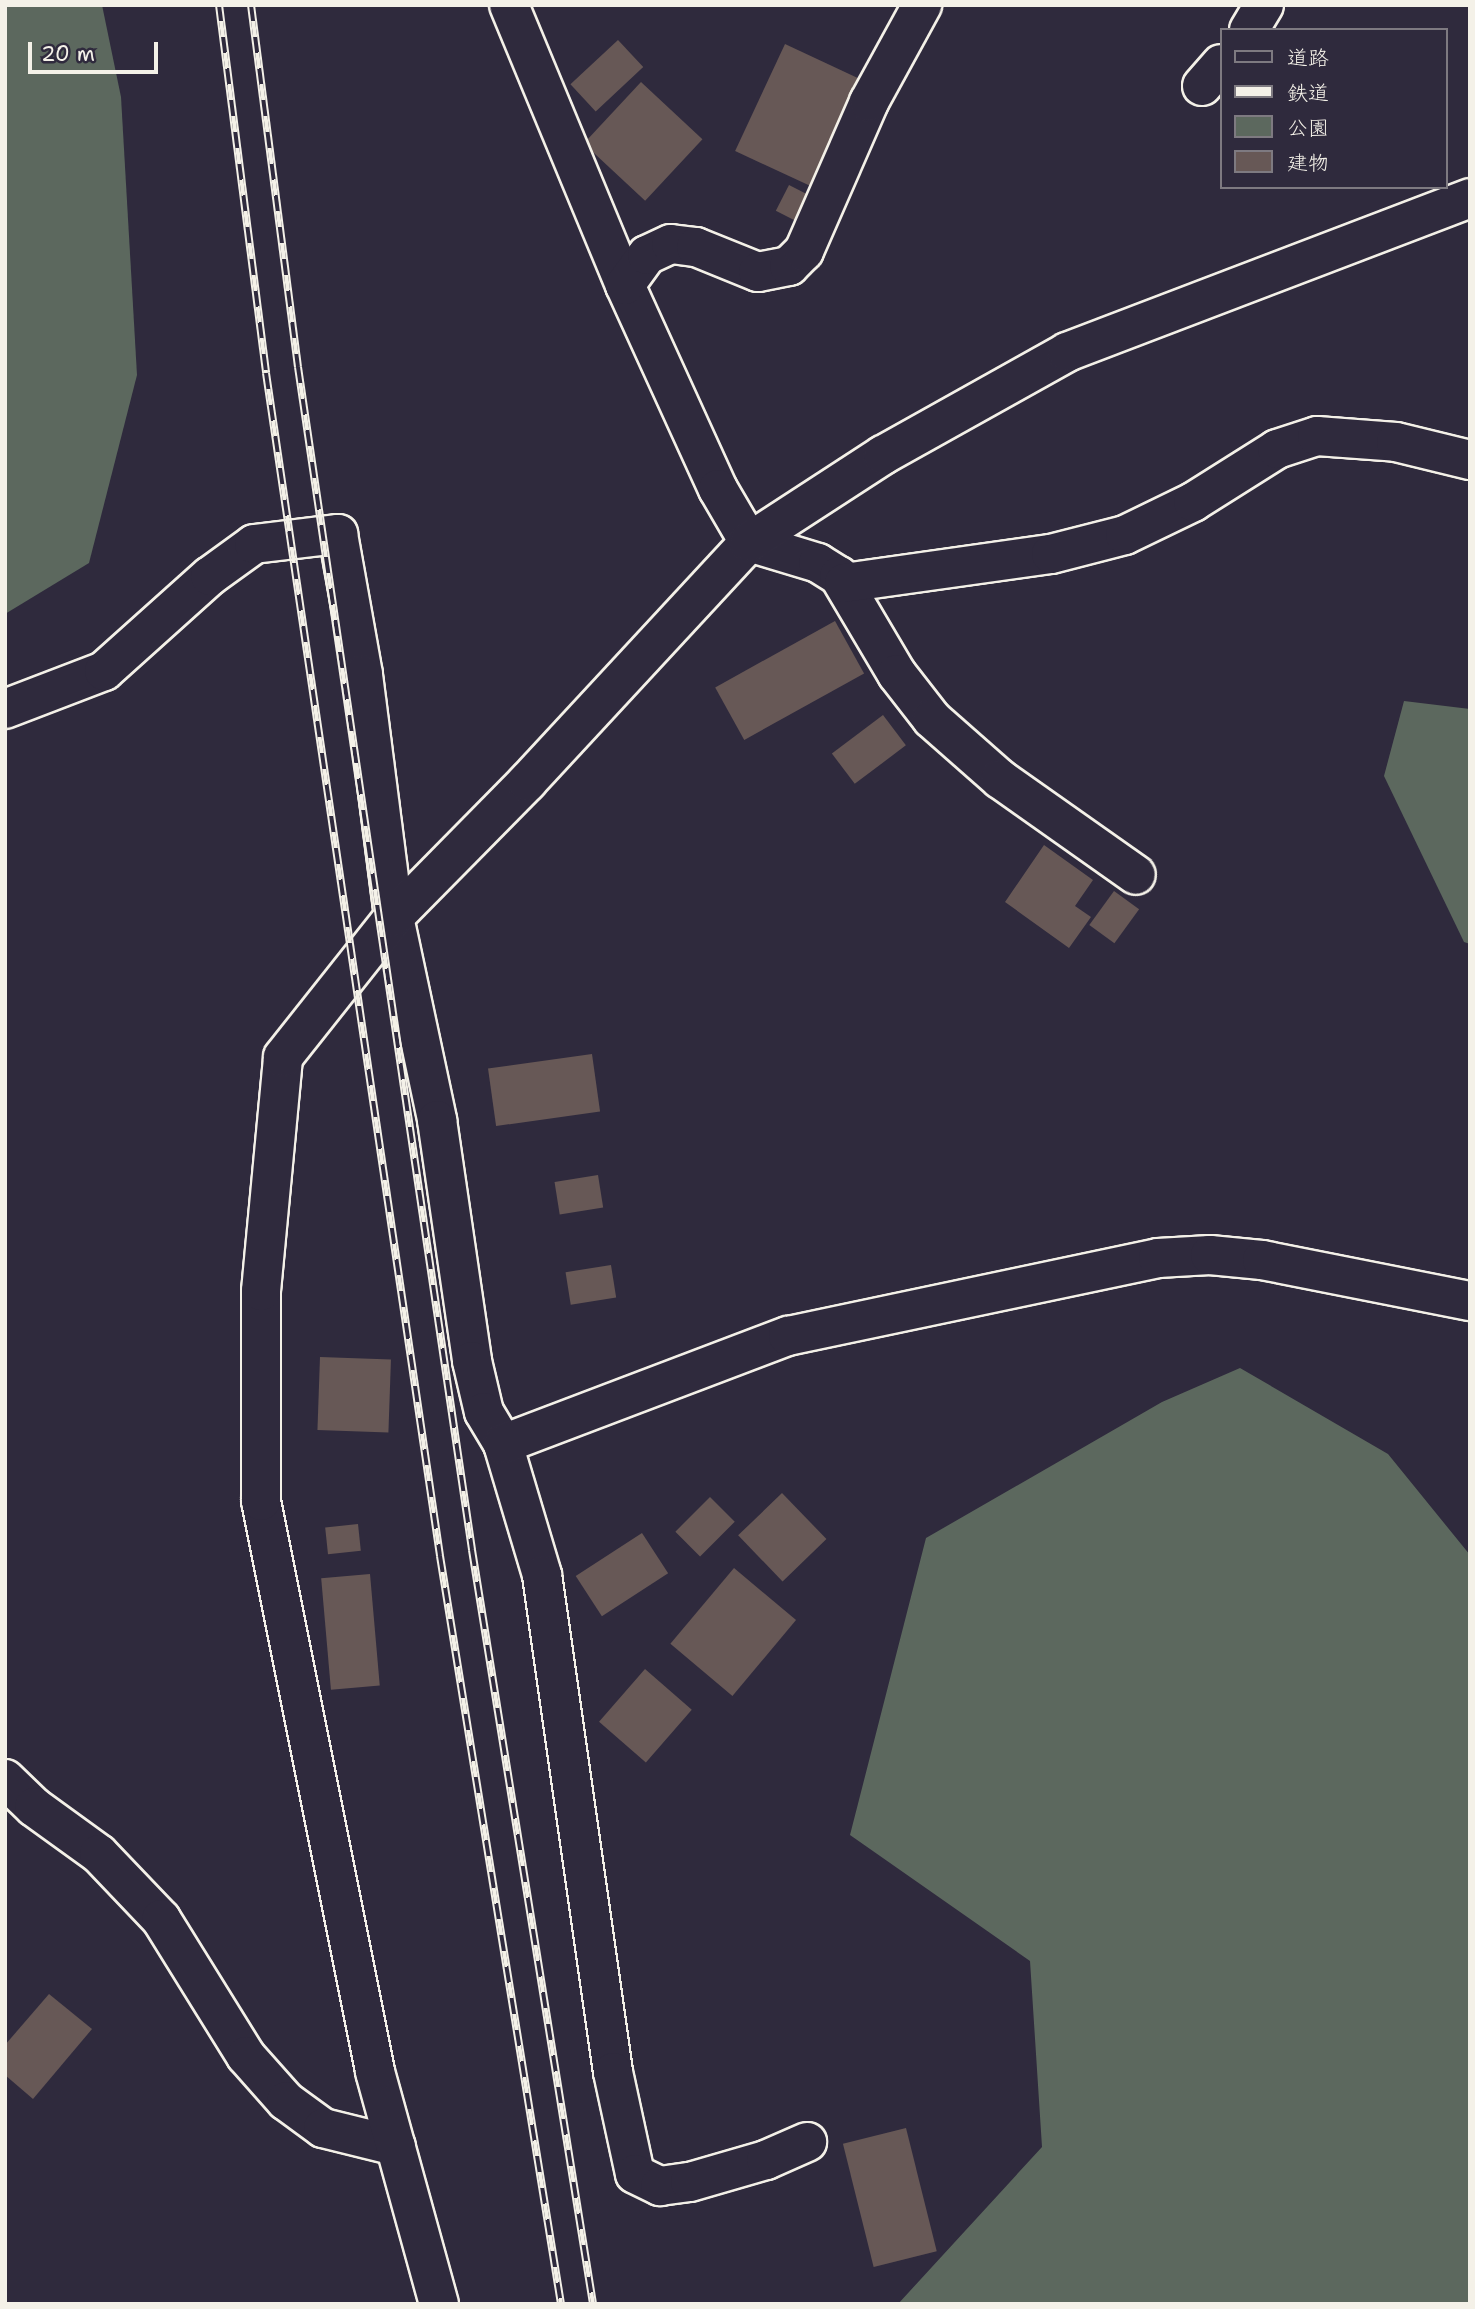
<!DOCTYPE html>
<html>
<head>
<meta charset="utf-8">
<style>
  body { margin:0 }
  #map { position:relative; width:1475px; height:2309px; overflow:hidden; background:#2f2a3d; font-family:"Shantell Sans","Klee One",sans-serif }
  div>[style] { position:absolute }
  .green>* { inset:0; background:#5c685e }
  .building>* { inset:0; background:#675856; transform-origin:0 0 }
  .roads { filter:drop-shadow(2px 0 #f4f1e8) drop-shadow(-2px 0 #f4f1e8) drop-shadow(0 2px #f4f1e8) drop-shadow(0 -2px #f4f1e8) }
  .minor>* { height:38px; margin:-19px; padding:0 19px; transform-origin:19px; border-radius:19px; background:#2f2a3d }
  .rail>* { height:8px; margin-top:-4px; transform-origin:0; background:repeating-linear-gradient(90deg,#2f2a3d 0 16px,#f4f1e8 0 32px); box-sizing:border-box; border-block:2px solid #f4f1e8 }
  span { translate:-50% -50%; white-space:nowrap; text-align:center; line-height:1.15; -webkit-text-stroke:5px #2f2a3d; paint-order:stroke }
  .frame { position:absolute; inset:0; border:7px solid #f4f1e8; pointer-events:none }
  .legend { position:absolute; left:1220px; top:28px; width:228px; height:161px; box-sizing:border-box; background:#2f2a3d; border:2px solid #7e7a81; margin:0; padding:9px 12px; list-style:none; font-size:21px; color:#f4f1e8 }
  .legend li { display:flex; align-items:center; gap:14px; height:35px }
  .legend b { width:35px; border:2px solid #7e7a81 }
  .scale { position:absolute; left:28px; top:42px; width:130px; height:32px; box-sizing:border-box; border:4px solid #f4f1e8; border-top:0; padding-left:9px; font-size:21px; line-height:24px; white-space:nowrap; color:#f4f1e8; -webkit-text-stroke:5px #2f2a3d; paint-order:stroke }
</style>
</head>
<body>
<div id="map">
  <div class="green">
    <div style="clip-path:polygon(5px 5px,102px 5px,121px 97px,137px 375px,89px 563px,5px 614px)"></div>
    <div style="clip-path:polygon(1404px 701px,1470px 709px,1470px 944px,1464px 942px,1384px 776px)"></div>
    <div style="clip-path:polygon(1240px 1368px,1388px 1454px,1470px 1555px,1470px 2304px,898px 2304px,1042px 2147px,1030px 1961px,850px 1835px,926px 1538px,1162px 1402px)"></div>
  </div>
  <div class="building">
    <div style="left:618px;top:40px;width:37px;height:65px;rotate:47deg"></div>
    <div style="left:785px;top:44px;width:82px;height:118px;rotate:25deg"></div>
    <div style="left:641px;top:82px;width:84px;height:84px;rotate:43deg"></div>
    <div style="left:789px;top:185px;width:22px;height:29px;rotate:27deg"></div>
    <div style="left:835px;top:621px;width:60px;height:137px;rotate:61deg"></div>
    <div style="left:883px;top:715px;width:38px;height:64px;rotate:53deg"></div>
    <div style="clip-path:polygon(1044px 845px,1093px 880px,1075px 906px,1091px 917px,1069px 948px,1005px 902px)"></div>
    <div style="left:1114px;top:891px;width:31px;height:42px;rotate:36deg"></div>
    <div style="left:592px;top:1054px;width:58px;height:105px;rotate:82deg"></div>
    <div style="left:598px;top:1175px;width:33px;height:44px;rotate:81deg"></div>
    <div style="left:611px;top:1265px;width:33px;height:46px;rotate:81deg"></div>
    <div style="left:320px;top:1357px;width:71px;height:73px;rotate:2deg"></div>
    <div style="left:782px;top:1493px;width:64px;height:61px;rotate:46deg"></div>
    <div style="left:710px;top:1497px;width:35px;height:49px;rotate:45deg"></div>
    <div style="left:358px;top:1524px;width:27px;height:33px;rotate:84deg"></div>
    <div style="left:642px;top:1533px;width:48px;height:79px;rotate:57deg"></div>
    <div style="left:734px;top:1568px;width:81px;height:99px;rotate:40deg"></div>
    <div style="left:370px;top:1574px;width:112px;height:49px;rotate:85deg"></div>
    <div style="left:645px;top:1669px;width:62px;height:70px;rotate:41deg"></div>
    <div style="clip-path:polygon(49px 1994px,92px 2029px,33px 2099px,5px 2075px,5px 2045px)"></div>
    <div style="left:906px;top:2128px;width:127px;height:65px;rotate:76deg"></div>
  </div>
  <div class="roads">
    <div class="minor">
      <div style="left:509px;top:5px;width:303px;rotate:67.5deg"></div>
      <div style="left:625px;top:285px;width:224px;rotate:65.5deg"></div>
      <div style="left:718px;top:489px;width:61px;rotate:59.7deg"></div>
      <div style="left:749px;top:542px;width:72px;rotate:16.9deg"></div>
      <div style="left:818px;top:563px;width:25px;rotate:32deg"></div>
      <div style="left:839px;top:576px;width:114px;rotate:59.4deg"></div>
      <div style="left:897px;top:674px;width:57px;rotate:52.1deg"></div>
      <div style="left:932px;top:719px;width:91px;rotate:41.4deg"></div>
      <div style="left:1000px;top:779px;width:166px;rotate:35.2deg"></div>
      <div style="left:1249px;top:30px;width:29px;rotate:-59deg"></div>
      <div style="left:1202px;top:86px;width:29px;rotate:-49deg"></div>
      <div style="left:625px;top:285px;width:37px;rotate:-54deg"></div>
      <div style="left:647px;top:255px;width:26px;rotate:-25deg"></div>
      <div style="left:671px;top:244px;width:25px;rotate:7deg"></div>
      <div style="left:696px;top:247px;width:67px;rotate:22deg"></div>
      <div style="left:758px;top:272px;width:32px;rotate:-11deg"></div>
      <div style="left:789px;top:266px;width:21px;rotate:-45deg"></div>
      <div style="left:804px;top:251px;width:163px;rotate:-66.4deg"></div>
      <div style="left:869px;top:102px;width:111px;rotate:-61.3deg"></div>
      <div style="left:844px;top:583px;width:209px;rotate:-8deg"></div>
      <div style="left:1051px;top:554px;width:76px;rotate:-14.4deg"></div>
      <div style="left:1125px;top:535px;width:76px;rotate:-25.9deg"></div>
      <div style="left:1193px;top:502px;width:99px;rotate:-32.2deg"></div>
      <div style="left:1277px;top:449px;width:42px;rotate:-18deg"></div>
      <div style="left:1317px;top:436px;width:79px;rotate:4.3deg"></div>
      <div style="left:1396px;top:442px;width:76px;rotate:13.7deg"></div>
      <div style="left:5px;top:709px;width:106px;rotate:-21deg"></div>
      <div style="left:104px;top:671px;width:142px;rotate:-41.9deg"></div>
      <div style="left:210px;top:576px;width:54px;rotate:-36deg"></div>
      <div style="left:254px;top:544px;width:85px;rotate:-6.8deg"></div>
      <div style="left:338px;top:534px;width:143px;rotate:79.9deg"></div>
      <div style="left:363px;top:675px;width:244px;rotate:82.7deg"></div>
      <div style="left:394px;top:917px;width:208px;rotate:78deg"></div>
      <div style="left:437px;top:1120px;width:244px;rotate:81.7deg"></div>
      <div style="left:472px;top:1361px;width:52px;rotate:76.8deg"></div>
      <div style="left:484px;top:1412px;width:37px;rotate:59deg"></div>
      <div style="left:503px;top:1444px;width:137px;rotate:73.4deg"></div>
      <div style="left:542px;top:1575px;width:502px;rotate:81.87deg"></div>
      <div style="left:613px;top:2072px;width:104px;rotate:77.8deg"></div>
      <div style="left:635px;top:2174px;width:28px;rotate:26deg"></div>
      <div style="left:660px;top:2186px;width:30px;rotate:-8deg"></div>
      <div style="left:690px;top:2182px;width:79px;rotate:-16.1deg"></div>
      <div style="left:766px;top:2160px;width:45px;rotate:-23.7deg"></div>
      <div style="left:503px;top:1444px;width:305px;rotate:-20.8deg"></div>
      <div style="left:788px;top:1336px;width:378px;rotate:-11.9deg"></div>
      <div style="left:1158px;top:1258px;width:52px;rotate:-3.3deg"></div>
      <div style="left:1210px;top:1255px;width:52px;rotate:5.5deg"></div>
      <div style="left:1262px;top:1260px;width:212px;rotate:11.2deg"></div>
      <div style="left:5px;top:1779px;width:40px;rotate:44deg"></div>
      <div style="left:34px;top:1807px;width:80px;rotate:35.9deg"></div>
      <div style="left:99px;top:1854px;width:90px;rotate:46.4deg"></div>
      <div style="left:161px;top:1919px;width:161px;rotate:58.2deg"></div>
      <div style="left:246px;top:2056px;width:60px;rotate:48.4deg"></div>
      <div style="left:286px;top:2101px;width:46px;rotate:36.1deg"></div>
      <div style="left:323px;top:2128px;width:75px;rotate:13.9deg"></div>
      <div style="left:439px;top:2304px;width:242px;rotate:-105.4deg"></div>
      <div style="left:375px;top:2071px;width:581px;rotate:-101.31deg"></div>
      <div style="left:261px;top:1501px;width:210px;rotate:-90deg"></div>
      <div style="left:261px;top:1291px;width:235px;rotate:-84.6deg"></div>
      <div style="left:283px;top:1057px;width:179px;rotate:-51.6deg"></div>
      <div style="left:394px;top:917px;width:190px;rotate:-45.4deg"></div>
      <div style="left:527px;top:782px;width:327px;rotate:-47.2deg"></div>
      <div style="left:749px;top:542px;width:160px;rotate:-33deg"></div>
      <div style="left:883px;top:455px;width:211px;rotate:-29.2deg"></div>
      <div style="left:1067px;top:352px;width:431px;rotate:-20.9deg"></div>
    </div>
  </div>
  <div class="rail">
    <div style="left:219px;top:5px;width:371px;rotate:82.7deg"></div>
    <div style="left:266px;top:373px;width:1196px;rotate:81.63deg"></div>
    <div style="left:440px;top:1556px;width:758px;rotate:80.81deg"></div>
    <div style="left:251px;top:5px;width:365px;rotate:82.6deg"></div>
    <div style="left:298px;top:367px;width:1196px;rotate:81.63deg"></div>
    <div style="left:472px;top:1550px;width:764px;rotate:80.88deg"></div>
  </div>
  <div class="frame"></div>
  <ul class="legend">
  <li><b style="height:9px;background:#2f2a3d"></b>道路</li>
  <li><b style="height:9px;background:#f4f1e8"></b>鉄道</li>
  <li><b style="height:19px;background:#5c685e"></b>公園</li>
  <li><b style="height:19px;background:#675856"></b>建物</li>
  </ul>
  <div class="scale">20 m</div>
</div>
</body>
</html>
